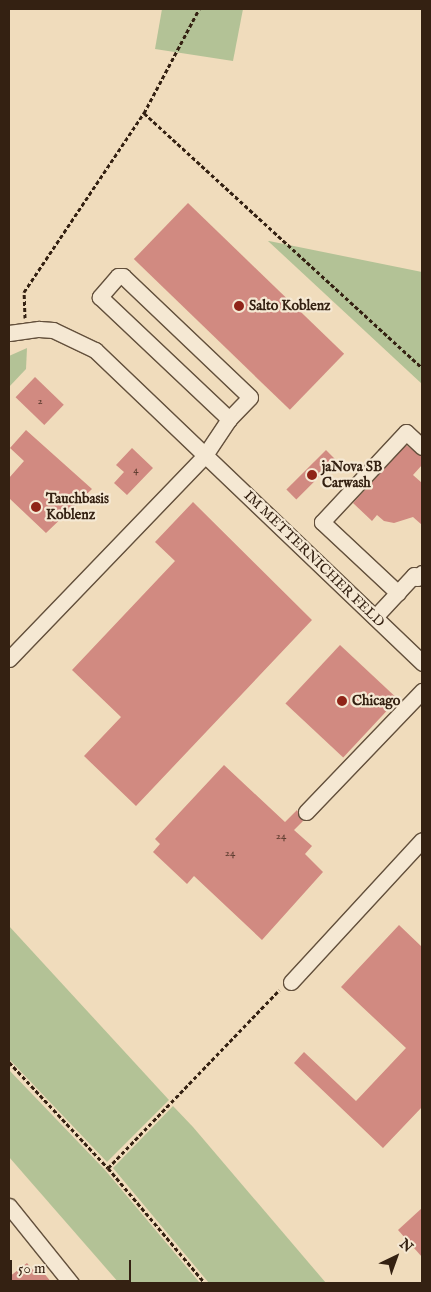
<!DOCTYPE html>
<html>
<head>
<meta charset="utf-8">
<style>
  body { margin:0 }
  #map { position:relative; width:431px; height:1292px; overflow:hidden; background:#f0dcbc; font-family:"IM FELL English",serif }
  div>[style] { position:absolute }
  .green>* { inset:0; background:#b3c296 }
  .building>* { inset:0; background:#d18a81; transform-origin:0 0 }
  .path>* { height:3px; margin-top:-1.5px; transform-origin:0; background:repeating-linear-gradient(90deg,#342112 0 4px,transparent 0 6.5px) }
  .roads { filter:drop-shadow(1px 0 #63503c) drop-shadow(-1px 0 #63503c) drop-shadow(0 1px #63503c) drop-shadow(0 -1px #63503c) }
  .minor>* { height:15px; margin:-7.5px; padding:0 7.5px; transform-origin:7.5px; border-radius:7.5px; background:#f5e8d3 }
  .dots>* { width:14px; height:14px; translate:-50% -50%; box-sizing:border-box; border:2px solid #f5e8d3; border-radius:50% }
  span { translate:-50% -50%; white-space:nowrap; text-align:center; line-height:1.15; -webkit-text-stroke:4.5px #f5e8d3; paint-order:stroke }
  .number-label { font-size:11px; color:#5b3b2e }
  .number-label span { -webkit-text-stroke-width:0 }
  .poi-label { font-size:14px; color:#342112; font-weight:700 }
  .left { translate:0 -50%; text-align:left }
  .street-label { font-size:14px; color:#342112 }
  .frame { position:absolute; inset:0; border:10px solid #342112; pointer-events:none }
  .north { position:absolute; left:371px; top:1232px; width:50px; height:50px; -webkit-text-stroke:4px #f5e8d3; paint-order:stroke; rotate:42deg; font-size:14px; font-weight:700; line-height:20px; text-align:center; color:#342112 }
  .north::after { content:''; display:block; margin:auto; width:18px; height:22px; background:#342112; clip-path:polygon(50% 0,100% 100%,50% 72%,0 100%) }
  .scale { position:absolute; left:10px; top:1260px; width:121px; height:22px; box-sizing:border-box; border:2px solid #342112; border-top:0; padding-left:6px; font-size:15px; line-height:18px; white-space:nowrap; color:#342112; -webkit-text-stroke:4px #f5e8d3; paint-order:stroke }
</style>
</head>
<body>
<div id="map">
  <div class="green">
    <div style="clip-path:polygon(162px 9px,243px 9px,233px 61px,155px 49px)"></div>
    <div style="clip-path:polygon(269px 241px,422px 272px,422px 384px,268px 241px)"></div>
    <div style="clip-path:polygon(27px 348px,26px 369px,9px 387px,9px 356px)"></div>
    <div style="clip-path:polygon(9px 926px,169px 1100px,107px 1162px,9px 1059px)"></div>
    <div style="clip-path:polygon(9px 1070px,105px 1170px,200px 1283px,119px 1283px,9px 1157px)"></div>
    <div style="clip-path:polygon(173px 1106px,193px 1127px,326px 1283px,209px 1283px,113px 1168px)"></div>
  </div>
  <div class="building">
    <div style="left:188px;top:203px;width:217px;height:78px;rotate:44deg"></div>
    <div style="left:35px;top:377px;width:40px;height:28px;rotate:44deg"></div>
    <div style="clip-path:polygon(26px 430px,92px 489px,46px 533px,9px 498px,9px 478px,24px 461px,10px 448px)"></div>
    <div style="clip-path:polygon(406px 445px,422px 456px,422px 465px,413px 475px,422px 483px,422px 525px,413px 517px,394px 523px,384px 521px,377px 515px,372px 521px,353px 503px)"></div>
    <div style="clip-path:polygon(132px 448px,153px 468px,127px 495px,114px 483px,124px 472px,116px 465px)"></div>
    <div style="left:326px;top:450px;width:14px;height:56px;rotate:45deg"></div>
    <div style="clip-path:polygon(193px 502px,312px 620px,136px 806px,84px 756px,121px 717px,72px 670px,175px 561px,155px 542px)"></div>
    <div style="left:340px;top:645px;width:79px;height:80px;rotate:43deg"></div>
    <div style="clip-path:polygon(224px 765px,285px 822px,297px 810px,303px 821px,294px 830px,312px 846px,305px 854px,323px 872px,262px 940px,194px 876px,187px 884px,153px 852px,160px 844px,155px 839px)"></div>
    <div style="clip-path:polygon(399px 925px,422px 947px,422px 1107px,383px 1148px,294px 1063px,304px 1052px,356px 1101px,406px 1048px,341px 987px)"></div>
    <div style="clip-path:polygon(422px 1208px,422px 1257px,398px 1230px)"></div>
    <div style="clip-path:polygon(27px 1263px,33px 1270px,38px 1266px,52px 1283px,9px 1283px,9px 1277px)"></div>
  </div>
  <div class="path">
    <div style="left:144px;top:113px;width:377px;rotate:42.5deg"></div>
    <div style="left:25px;top:318px;width:26px;rotate:-92deg"></div>
    <div style="left:24px;top:292px;width:216px;rotate:-56.2deg"></div>
    <div style="left:144px;top:113px;width:118px;rotate:-62.1deg"></div>
    <div style="left:9px;top:1062px;width:145px;rotate:47deg"></div>
    <div style="left:108px;top:1168px;width:150px;rotate:49.9deg"></div>
    <div style="left:108px;top:1168px;width:247px;rotate:-46.1deg"></div>
  </div>
  <div class="roads">
    <div class="minor">
      <div style="left:9px;top:333px;width:30px;rotate:-8deg"></div>
      <div style="left:39px;top:329px;width:14px;rotate:4deg"></div>
      <div style="left:53px;top:330px;width:47px;rotate:25.5deg"></div>
      <div style="left:95px;top:350px;width:453px;rotate:43.7deg"></div>
      <div style="left:398px;top:593px;width:104px;rotate:-136.9deg"></div>
      <div style="left:322px;top:522px;width:123px;rotate:-47deg"></div>
      <div style="left:406px;top:432px;width:22px;rotate:43deg"></div>
      <div style="left:375px;top:617px;width:57px;rotate:-47.1deg"></div>
      <div style="left:414px;top:575px;width:4px;rotate:45deg"></div>
      <div style="left:417px;top:578px;width:7px;rotate:-45deg"></div>
      <div style="left:9px;top:659px;width:283px;rotate:-46.1deg"></div>
      <div style="left:205px;top:455px;width:43px;rotate:-56.3deg"></div>
      <div style="left:229px;top:419px;width:30px;rotate:-46deg"></div>
      <div style="left:250px;top:397px;width:175px;rotate:-136.4deg"></div>
      <div style="left:123px;top:276px;width:5px;rotate:180deg"></div>
      <div style="left:118px;top:276px;width:28px;rotate:131deg"></div>
      <div style="left:100px;top:297px;width:178px;rotate:43.4deg"></div>
      <div style="left:306px;top:812px;width:168px;rotate:-46.2deg"></div>
      <div style="left:291px;top:982px;width:193px;rotate:-47.3deg"></div>
      <div style="left:9px;top:1206px;width:99px;rotate:51.2deg"></div>
    </div>
  </div>
  <div class="dots">
    <div style="left:239px;top:306px;background:#8f2418"></div>
    <div style="left:312px;top:475px;background:#8f2418"></div>
    <div style="left:36px;top:507px;background:#8f2418"></div>
    <div style="left:342px;top:701px;background:#8f2418"></div>
  </div>
  <div class="number-label">
    <span style="left:40px;top:401px">2</span>
    <span style="left:136px;top:470px">4</span>
    <span style="left:281px;top:836px">24</span>
    <span style="left:230px;top:853px">24</span>
  </div>
  <div class="poi-label">
    <span class="left" style="left:249px;top:306px">Salto Koblenz</span>
    <span class="left" style="left:322px;top:475px">jaNova SB<br>Carwash</span>
    <span class="left" style="left:46px;top:507px">Tauchbasis<br>Koblenz</span>
    <span class="left" style="left:352px;top:701px">Chicago</span>
  </div>
  <div class="street-label">
    <span style="left:314px;top:559px;rotate:44deg">IM METTERNICHER FELD</span>
  </div>
  <div class="frame"></div>
  <div class="north">N</div>
  <div class="scale">50 m</div>
</div>
</body>
</html>
